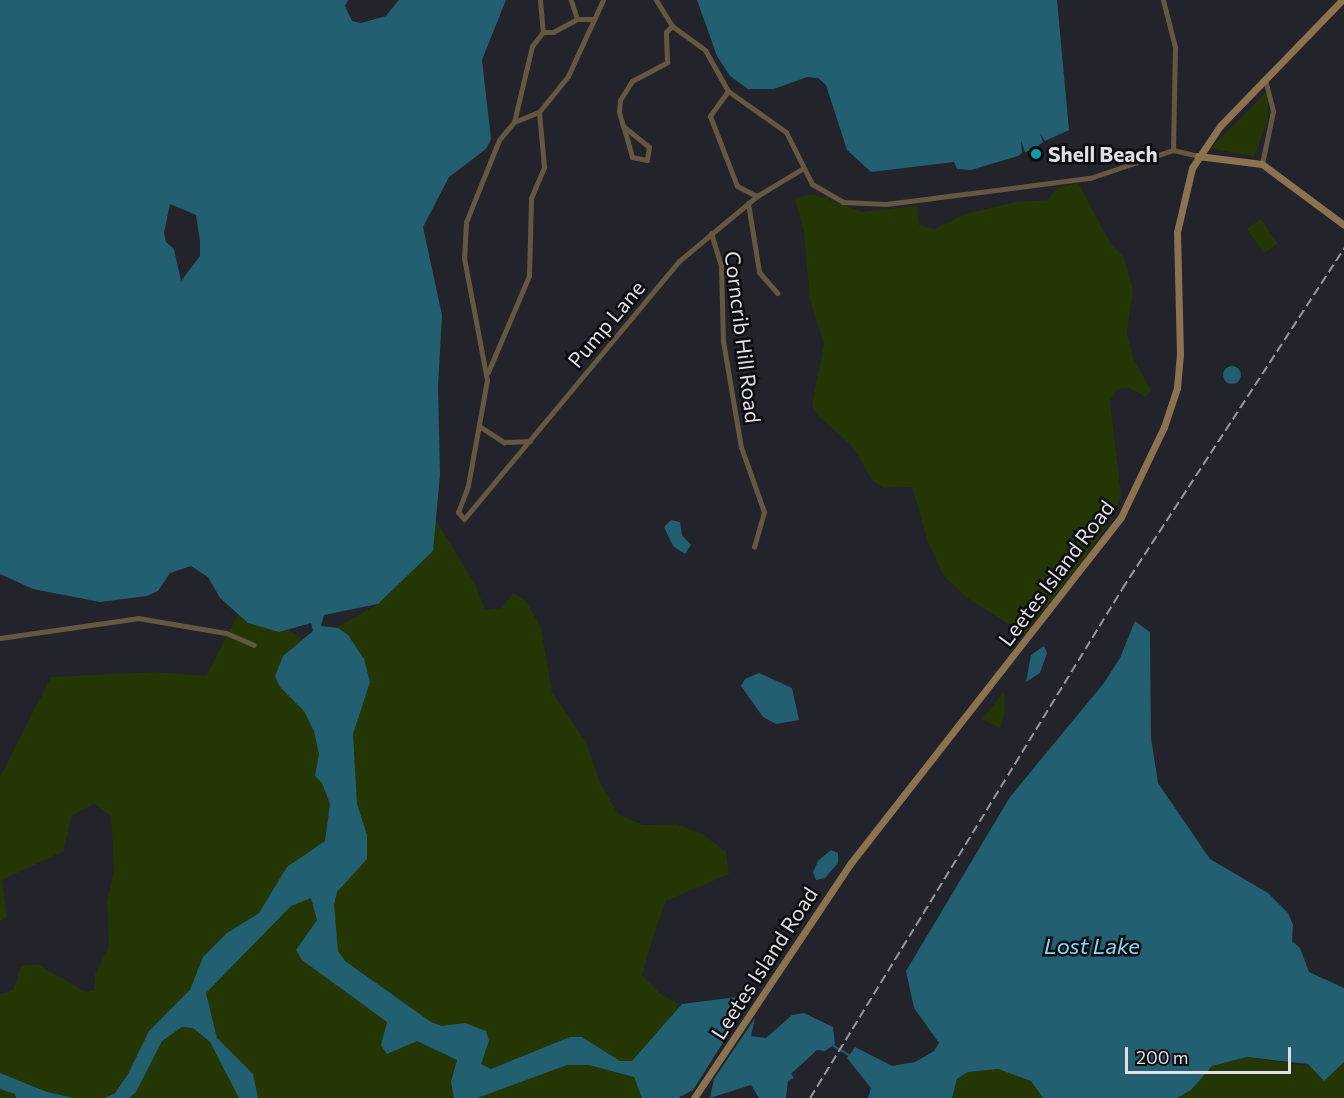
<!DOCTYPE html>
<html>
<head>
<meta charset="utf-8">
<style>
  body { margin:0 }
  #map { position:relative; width:1344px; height:1098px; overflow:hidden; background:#23232c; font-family:Commissioner,sans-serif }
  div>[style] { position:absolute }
  .green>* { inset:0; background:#233603; transform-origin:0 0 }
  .water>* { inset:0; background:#225f70 }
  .round { border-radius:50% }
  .stream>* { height:1.5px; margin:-0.75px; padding:0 0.75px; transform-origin:0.75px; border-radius:0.75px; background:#225f70 }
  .street>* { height:5px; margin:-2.5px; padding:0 2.5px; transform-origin:2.5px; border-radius:2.5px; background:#665741 }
  .secondary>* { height:7px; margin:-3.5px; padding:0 3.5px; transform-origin:3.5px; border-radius:3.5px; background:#8b7350 }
  .rail>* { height:1.5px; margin-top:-0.75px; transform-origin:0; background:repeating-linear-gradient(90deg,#96969d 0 9px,transparent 0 13.5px) }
  .dots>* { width:16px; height:16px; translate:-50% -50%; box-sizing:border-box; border:3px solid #0d0d11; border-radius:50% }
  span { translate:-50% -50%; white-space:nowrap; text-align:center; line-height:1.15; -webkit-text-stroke:5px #0d0d11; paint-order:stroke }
  .poi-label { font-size:21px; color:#dfdfe5; font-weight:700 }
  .left { translate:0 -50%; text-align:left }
  .street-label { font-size:21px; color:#dfdfe5 }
  .water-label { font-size:22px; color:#83d9f5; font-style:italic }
  .scale { position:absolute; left:1125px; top:1047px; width:166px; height:27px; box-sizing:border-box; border:3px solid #dfdfe5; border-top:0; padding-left:8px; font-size:18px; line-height:21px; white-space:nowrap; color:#dfdfe5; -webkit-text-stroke:4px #0d0d11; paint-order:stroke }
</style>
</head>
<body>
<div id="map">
  <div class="green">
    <div style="clip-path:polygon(1269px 89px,1267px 122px,1254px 157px,1211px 148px)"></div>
    <div style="clip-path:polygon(1078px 183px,1111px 244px,1124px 257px,1133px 290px,1127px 332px,1133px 358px,1151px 390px,1146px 397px,1129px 388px,1117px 389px,1110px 401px,1121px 495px,1111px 519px,1089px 552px,1025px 634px,967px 598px,943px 575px,928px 542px,912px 487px,883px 488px,873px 481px,852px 446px,818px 416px,812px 405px,824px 344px,810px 300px,804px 232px,795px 198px,813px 194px,862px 212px,917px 206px,919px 225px,934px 229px,965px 214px,1015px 202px,1048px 200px,1057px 188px)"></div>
    <div style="left:1261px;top:219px;width:30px;height:17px;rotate:56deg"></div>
    <div style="clip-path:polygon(434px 517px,475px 584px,485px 610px,502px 608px,513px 593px,526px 601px,541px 628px,552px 692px,586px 742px,600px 782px,618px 814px,643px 825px,677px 824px,704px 835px,726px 852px,729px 874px,666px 901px,655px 931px,642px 975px,659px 993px,680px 1005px,644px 1098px,0 1098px,0 994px,13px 990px,21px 966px,37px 964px,86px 992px,94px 990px,95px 975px,109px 945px,107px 901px,114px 871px,111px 816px,94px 804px,71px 816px,64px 851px,2px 880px,7px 917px,0 921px,0 777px,51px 677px,154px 672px,206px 676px,244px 603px,302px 638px,335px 628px,378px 604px,433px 551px)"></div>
    <div style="clip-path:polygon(1004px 692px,1005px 710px,1001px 729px,982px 719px)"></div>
    <div style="clip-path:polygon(1247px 1057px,1337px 1070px,1344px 1062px,1344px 1098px,1177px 1098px,1191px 1090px,1212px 1066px)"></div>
    <div style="clip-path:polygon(998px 1069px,1031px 1080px,1043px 1098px,952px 1098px,957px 1079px,968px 1072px)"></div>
  </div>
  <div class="water">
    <div style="clip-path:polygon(evenodd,0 0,348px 0,345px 6px,352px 21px,361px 23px,386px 16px,399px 0,506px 0,482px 60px,491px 139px,486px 149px,449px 177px,423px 227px,442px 315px,438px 386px,440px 475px,433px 551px,378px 604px,324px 615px,321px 626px,338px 628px,348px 635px,364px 659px,370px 682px,353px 734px,357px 804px,367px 835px,367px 859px,337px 892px,334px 904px,338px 951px,345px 961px,431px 1022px,442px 1026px,465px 1023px,486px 1031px,489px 1041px,481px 1064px,491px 1069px,570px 1037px,582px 1037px,620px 1061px,632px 1061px,682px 1004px,753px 995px,693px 1090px,678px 1098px,642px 1098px,634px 1077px,589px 1065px,567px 1065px,477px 1098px,454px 1098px,451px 1082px,457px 1060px,417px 1041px,387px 1054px,381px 1045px,387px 1022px,302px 960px,296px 950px,317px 920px,311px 898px,291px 906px,206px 993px,217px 1038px,253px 1074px,258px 1098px,239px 1098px,210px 1042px,193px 1028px,182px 1027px,162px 1041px,136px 1092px,129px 1098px,105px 1098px,115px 1093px,128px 1074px,149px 1031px,190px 990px,203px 957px,227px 933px,259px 913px,287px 867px,325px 841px,330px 804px,322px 783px,315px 776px,319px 754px,314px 731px,304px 711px,280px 687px,275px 676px,283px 656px,313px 631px,311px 623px,279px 632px,248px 623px,220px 598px,208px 577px,191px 566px,170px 573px,158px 591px,147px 596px,100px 602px,33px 589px,0 574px,0 0,170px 204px,196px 215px,200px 241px,200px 256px,181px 281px,174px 249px,166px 242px,164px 233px,170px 204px)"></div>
    <div style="clip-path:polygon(697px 0,1057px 0,1069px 130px,1045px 141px,1040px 133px,1043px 142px,1033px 150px,1025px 152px,1021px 141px,1022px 153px,1018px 156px,971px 170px,957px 169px,954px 162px,871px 172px,847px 150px,826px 85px,818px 78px,807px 77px,774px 89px,748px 89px,730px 76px,717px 56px)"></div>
    <div class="round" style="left:1223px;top:366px;width:18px;height:18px"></div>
    <div style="clip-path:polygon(671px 520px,680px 522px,682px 535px,691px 545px,685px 554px,673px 546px,664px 527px)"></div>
    <div style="clip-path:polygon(1135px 621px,1150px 632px,1151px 738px,1158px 783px,1210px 859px,1268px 893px,1288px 913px,1293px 925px,1292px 941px,1300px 948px,1309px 972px,1344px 988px,1344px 1062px,1324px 1081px,1308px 1064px,1247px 1057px,1212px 1066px,1191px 1090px,1177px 1098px,1043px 1098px,1031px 1081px,998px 1069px,968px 1072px,957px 1079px,952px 1098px,868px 1098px,871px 1088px,847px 1058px,855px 1047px,892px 1066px,915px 1062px,934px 1051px,939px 1043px,914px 1008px,906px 971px,1010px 797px,1104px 683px,1120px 658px)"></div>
    <div style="clip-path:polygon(1044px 646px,1047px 653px,1040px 673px,1026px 682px,1031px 655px)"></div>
    <div style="clip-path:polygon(759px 673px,792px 688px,799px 720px,776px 724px,763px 717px,741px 686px,745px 679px)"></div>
    <div style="clip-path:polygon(831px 850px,838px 853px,838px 863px,825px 878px,816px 880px,813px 872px,818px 861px)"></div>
    <div style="clip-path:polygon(804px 1013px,833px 1027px,835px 1044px,825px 1051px,817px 1050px,791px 1074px,794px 1078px,788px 1081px,786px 1098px,759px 1098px,751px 1085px,710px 1098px,714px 1079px,755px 1018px,751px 1036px,766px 1038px,792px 1015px)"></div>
    <div style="clip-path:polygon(0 1073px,47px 1092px,74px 1098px,16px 1098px,15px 1094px,0 1089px)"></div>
  </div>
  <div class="stream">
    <div style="left:834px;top:1046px;width:17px;rotate:31deg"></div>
  </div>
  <div class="street">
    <div style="left:540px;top:0;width:32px;rotate:85deg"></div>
    <div style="left:656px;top:0;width:31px;rotate:58deg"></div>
    <div style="left:672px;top:26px;width:41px;rotate:36deg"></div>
    <div style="left:705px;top:50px;width:47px;rotate:60.7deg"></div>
    <div style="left:728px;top:91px;width:71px;rotate:35.3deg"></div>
    <div style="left:786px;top:132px;width:58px;rotate:63.4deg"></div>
    <div style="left:812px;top:184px;width:36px;rotate:30deg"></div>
    <div style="left:843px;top:202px;width:43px;rotate:2.7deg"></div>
    <div style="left:886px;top:204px;width:206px;rotate:-7.3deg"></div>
    <div style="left:1090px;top:178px;width:88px;rotate:-18.6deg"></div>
    <div style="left:1173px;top:150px;width:26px;rotate:13deg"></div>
    <div style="left:1163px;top:0;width:49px;rotate:75.7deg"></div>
    <div style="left:1175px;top:47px;width:103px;rotate:91.1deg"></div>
    <div style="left:577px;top:19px;width:17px"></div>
    <div style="left:543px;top:32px;width:18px;rotate:128deg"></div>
    <div style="left:532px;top:46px;width:78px;rotate:103.3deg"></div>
    <div style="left:514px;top:122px;width:23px;rotate:130deg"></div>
    <div style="left:499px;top:140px;width:88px;rotate:111.9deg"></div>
    <div style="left:466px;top:222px;width:36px;rotate:93deg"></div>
    <div style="left:464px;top:258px;width:124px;rotate:79.3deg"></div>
    <div style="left:487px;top:380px;width:108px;rotate:100.2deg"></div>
    <div style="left:468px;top:486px;width:28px;rotate:111deg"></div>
    <div style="left:458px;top:512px;width:9px;rotate:49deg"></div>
    <div style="left:464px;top:519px;width:336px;rotate:-50.2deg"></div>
    <div style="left:679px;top:261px;width:102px;rotate:-39.8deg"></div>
    <div style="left:757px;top:196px;width:52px;rotate:-31deg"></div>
    <div style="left:543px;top:32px;width:10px"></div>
    <div style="left:553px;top:32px;width:27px;rotate:-28deg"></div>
    <div style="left:577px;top:19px;width:20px;rotate:-108deg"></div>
    <div style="left:728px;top:91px;width:31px;rotate:126deg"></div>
    <div style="left:710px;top:116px;width:75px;rotate:68.9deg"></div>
    <div style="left:737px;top:186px;width:22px;rotate:27deg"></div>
    <div style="left:539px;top:112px;width:46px;rotate:-51.1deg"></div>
    <div style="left:568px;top:76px;width:84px;rotate:-65.3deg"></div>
    <div style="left:514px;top:122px;width:27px;rotate:-22deg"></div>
    <div style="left:623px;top:126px;width:33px;rotate:39deg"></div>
    <div style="left:649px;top:147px;width:13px;rotate:99deg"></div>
    <div style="left:647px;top:160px;width:15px;rotate:-169deg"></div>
    <div style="left:632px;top:157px;width:16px;rotate:-105deg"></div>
    <div style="left:628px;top:142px;width:17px;rotate:-107deg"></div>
    <div style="left:623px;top:126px;width:15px;rotate:-106deg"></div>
    <div style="left:619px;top:112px;width:12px;rotate:-85deg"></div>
    <div style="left:620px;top:100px;width:22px;rotate:-58deg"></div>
    <div style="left:632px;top:81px;width:40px;rotate:-28deg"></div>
    <div style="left:667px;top:62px;width:30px;rotate:-92deg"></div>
    <div style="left:666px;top:32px;width:8px;rotate:-45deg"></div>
    <div style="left:1262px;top:164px;width:54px;rotate:-78.3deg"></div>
    <div style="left:1273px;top:111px;width:33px;rotate:-104deg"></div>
    <div style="left:748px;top:203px;width:70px;rotate:80.9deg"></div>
    <div style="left:759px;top:272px;width:28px;rotate:49deg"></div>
    <div style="left:711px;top:233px;width:34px;rotate:73deg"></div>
    <div style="left:721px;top:266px;width:75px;rotate:88.5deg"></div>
    <div style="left:723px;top:341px;width:108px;rotate:80.4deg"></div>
    <div style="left:741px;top:447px;width:69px;rotate:70.5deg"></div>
    <div style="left:764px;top:512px;width:36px;rotate:106deg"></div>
    <div style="left:488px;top:372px;width:104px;rotate:-66.9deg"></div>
    <div style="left:529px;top:276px;width:78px;rotate:-88.5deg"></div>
    <div style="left:531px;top:198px;width:34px;rotate:-67deg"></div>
    <div style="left:544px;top:167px;width:55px;rotate:-95.2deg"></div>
    <div style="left:479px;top:426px;width:30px;rotate:33deg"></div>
    <div style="left:504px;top:442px;width:26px;rotate:-2deg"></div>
    <div style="left:0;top:638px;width:139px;rotate:-8.2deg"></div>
    <div style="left:138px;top:618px;width:89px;rotate:9.7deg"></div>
    <div style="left:226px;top:633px;width:30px;rotate:23deg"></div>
  </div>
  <div class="secondary">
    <div style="left:1198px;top:156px;width:64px;rotate:7.1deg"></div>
    <div style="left:1262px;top:164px;width:102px;rotate:36.6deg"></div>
    <div style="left:694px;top:1098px;width:281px;rotate:-56.3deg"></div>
    <div style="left:850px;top:864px;width:440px;rotate:-52deg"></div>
    <div style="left:1121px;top:517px;width:100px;rotate:-64.5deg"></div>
    <div style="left:1164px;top:427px;width:41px;rotate:-71.6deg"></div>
    <div style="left:1177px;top:388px;width:34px;rotate:-85deg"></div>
    <div style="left:1180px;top:354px;width:122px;rotate:-91.4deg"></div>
    <div style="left:1177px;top:232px;width:66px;rotate:-76.8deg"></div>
    <div style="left:1192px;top:168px;width:50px;rotate:-56.3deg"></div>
    <div style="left:1220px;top:126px;width:175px;rotate:-45.9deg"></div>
  </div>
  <div class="rail">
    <div style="left:810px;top:1098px;width:597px;rotate:-58.49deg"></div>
    <div style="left:1122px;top:589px;width:407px;rotate:-56.9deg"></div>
  </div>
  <div class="dots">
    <div style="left:1036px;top:154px;background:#0f9aa8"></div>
  </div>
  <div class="poi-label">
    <span class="left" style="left:1048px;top:154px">Shell Beach</span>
  </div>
  <div class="street-label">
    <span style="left:606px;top:324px;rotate:-50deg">Pump Lane</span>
    <span style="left:743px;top:337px;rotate:83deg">Corncrib Hill Road</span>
    <span style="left:1056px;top:573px;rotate:-53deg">Leetes Island Road</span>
    <span style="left:764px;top:963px;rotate:-57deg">Leetes Island Road</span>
  </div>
  <div class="water-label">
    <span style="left:1092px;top:946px">Lost Lake</span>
  </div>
  <div class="scale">200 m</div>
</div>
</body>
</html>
